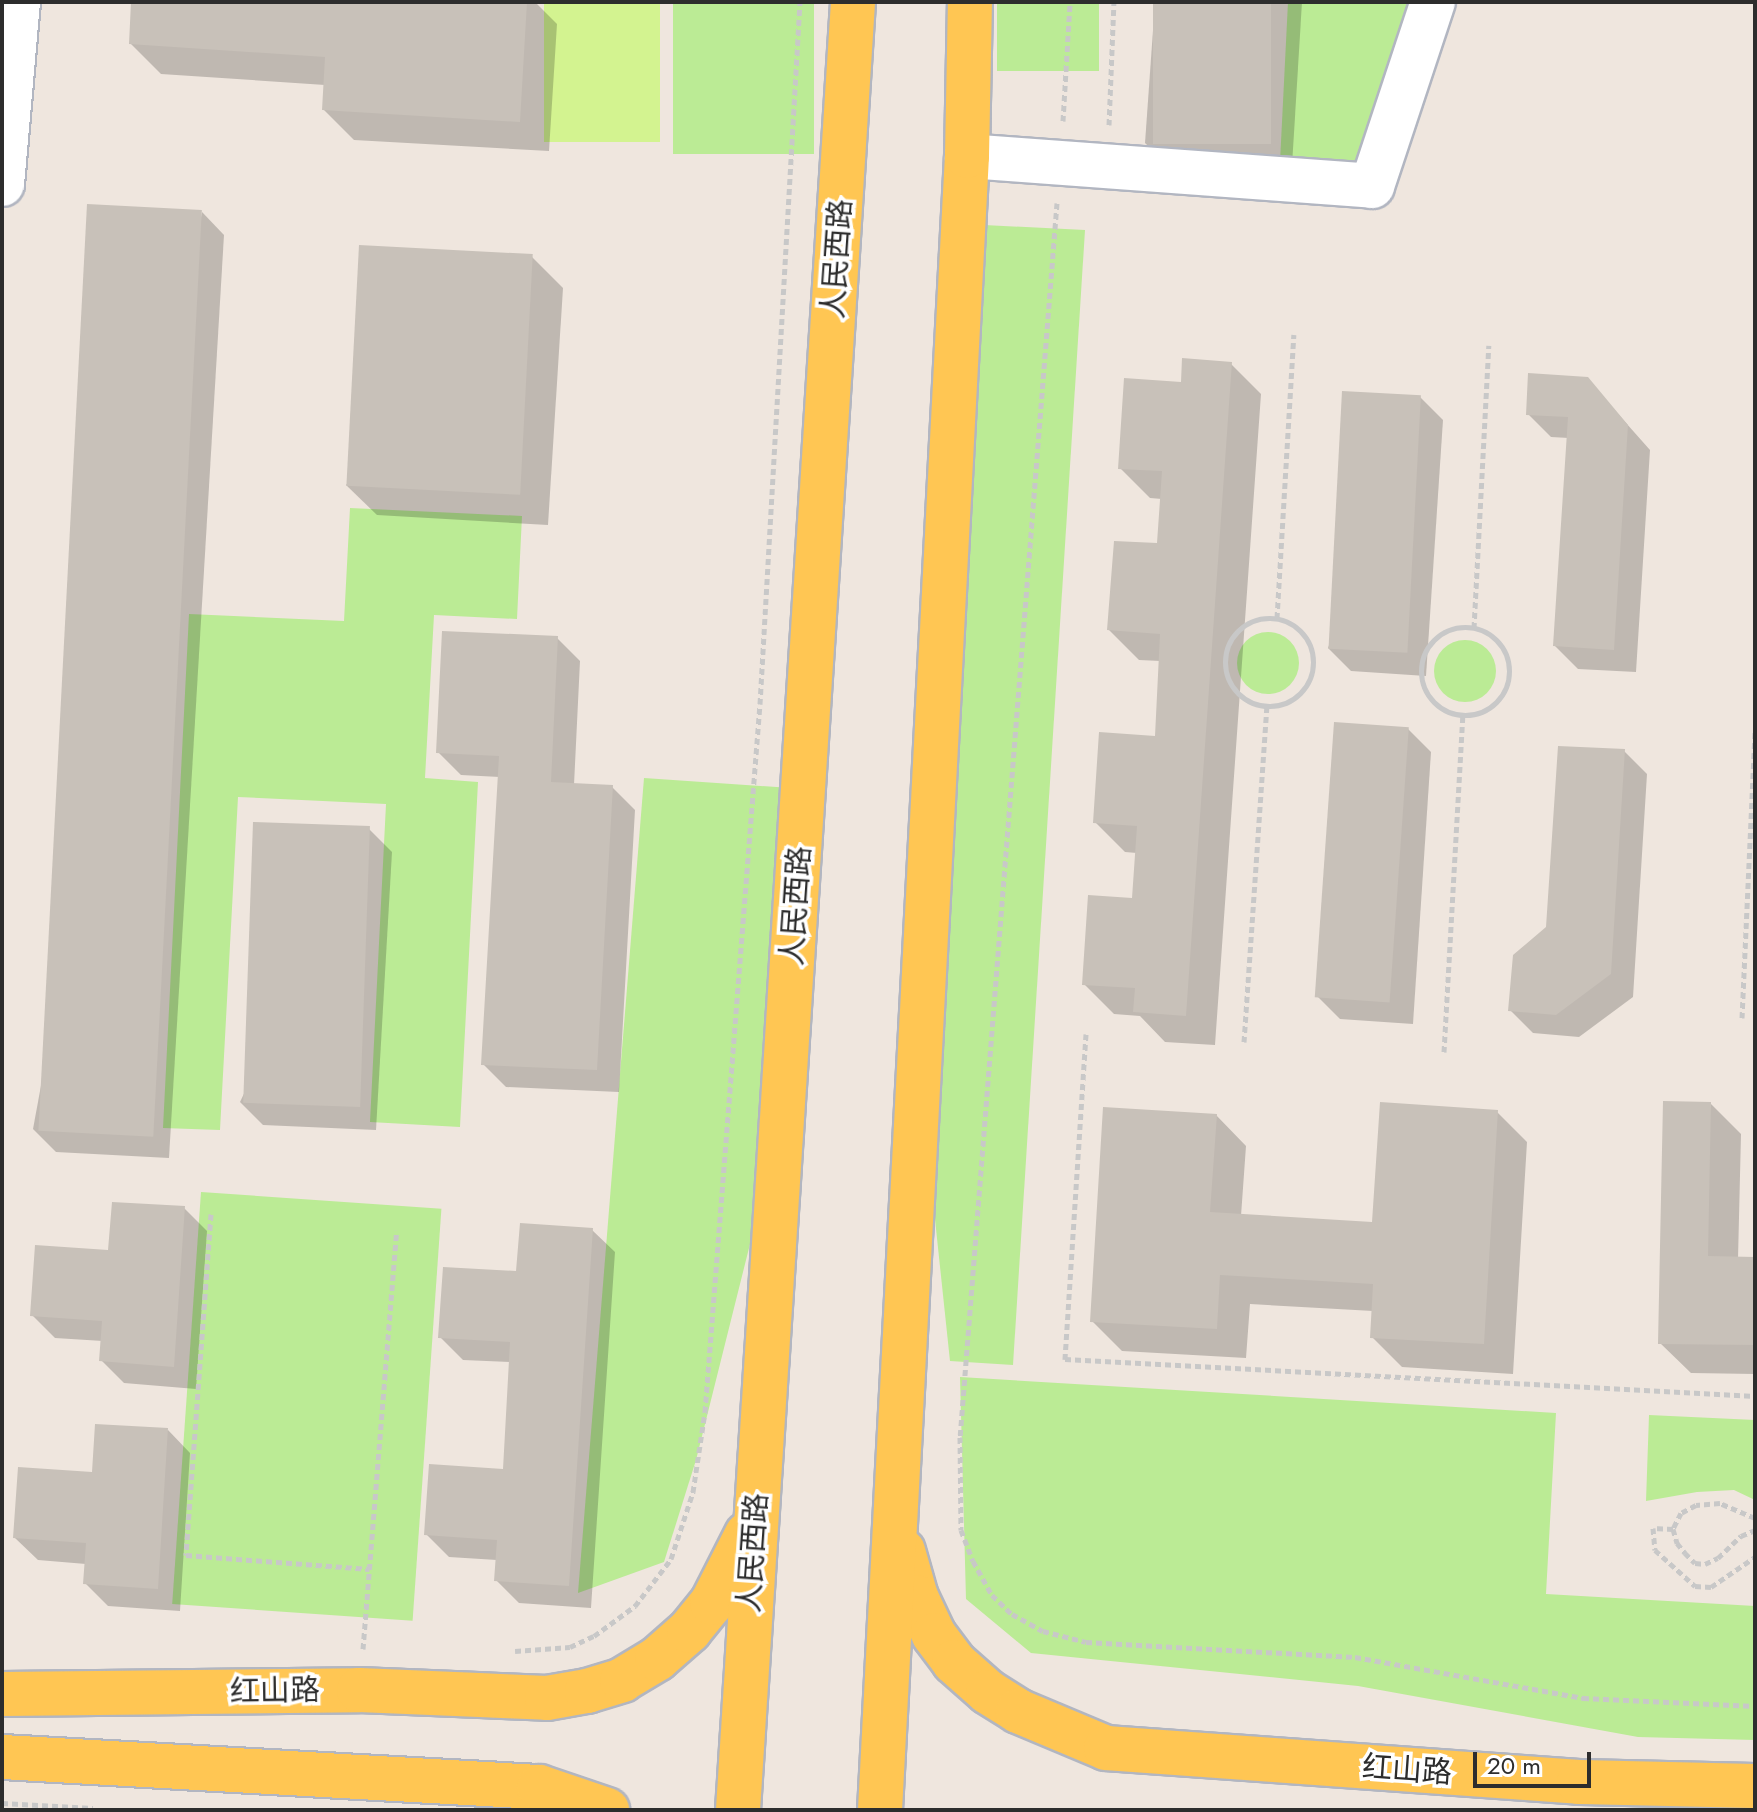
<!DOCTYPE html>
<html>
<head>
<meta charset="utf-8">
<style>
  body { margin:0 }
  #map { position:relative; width:1757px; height:1812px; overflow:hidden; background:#efe6de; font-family:Jost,"Noto Sans SC",sans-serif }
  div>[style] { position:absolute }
  .green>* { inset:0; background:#bbeb95; transform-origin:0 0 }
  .round { border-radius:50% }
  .pitch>* { inset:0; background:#d3f390; transform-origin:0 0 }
  .shadow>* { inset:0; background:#0003 }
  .building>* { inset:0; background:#c8c1b9; transform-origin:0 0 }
  .path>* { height:5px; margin-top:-2.5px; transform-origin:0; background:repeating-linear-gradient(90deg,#c8c8c8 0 6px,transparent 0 10px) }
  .path>.ring { margin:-2.5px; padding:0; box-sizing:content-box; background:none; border:5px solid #c8c8c8; border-radius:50% }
  .roads { filter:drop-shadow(2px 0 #b2b6c1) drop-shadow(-2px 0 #b2b6c1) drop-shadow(0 2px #b2b6c1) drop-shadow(0 -2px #b2b6c1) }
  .minor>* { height:44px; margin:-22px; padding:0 22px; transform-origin:22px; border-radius:22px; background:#fff }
  .major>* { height:44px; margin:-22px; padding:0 22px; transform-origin:22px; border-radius:22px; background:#ffc653 }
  span { translate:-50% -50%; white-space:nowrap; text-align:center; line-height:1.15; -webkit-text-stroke:7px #fff; paint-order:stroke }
  .street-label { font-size:30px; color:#2d2d2d }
  .frame { position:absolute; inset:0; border:4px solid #2d2d2d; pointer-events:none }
  .scale { position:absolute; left:1473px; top:1752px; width:118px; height:36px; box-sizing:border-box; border:4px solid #2d2d2d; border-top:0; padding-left:10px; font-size:24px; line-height:28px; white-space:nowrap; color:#2d2d2d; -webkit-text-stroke:6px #fff; paint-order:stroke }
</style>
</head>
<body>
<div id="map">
  <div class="green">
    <div style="left:673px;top:2px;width:141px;height:152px"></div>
    <div style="left:997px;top:2px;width:102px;height:69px"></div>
    <div style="clip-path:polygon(1288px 2px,1428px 2px,1372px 186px,1279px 182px)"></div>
    <div style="clip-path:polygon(984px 225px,1085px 230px,1013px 1365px,950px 1361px,923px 1106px)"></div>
    <div style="clip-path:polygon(350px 508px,522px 516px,517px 619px,434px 615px,425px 778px,478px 782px,460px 1127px,370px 1122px,386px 804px,238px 797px,220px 1130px,163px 1128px,189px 614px,344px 621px)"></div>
    <div class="round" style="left:1237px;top:632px;width:62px;height:62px"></div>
    <div class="round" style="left:1434px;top:640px;width:62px;height:62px"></div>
    <div style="clip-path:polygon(644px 778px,806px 789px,761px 1200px,696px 1460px,664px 1562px,578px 1593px)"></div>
    <div style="left:201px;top:1192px;width:241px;height:413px;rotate:4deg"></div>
    <div style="clip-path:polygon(960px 1377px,1556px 1413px,1546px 1594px,1755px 1606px,1755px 1740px,1638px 1737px,1358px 1686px,1031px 1653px,966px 1599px)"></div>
    <div style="clip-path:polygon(1649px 1415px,1755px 1420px,1755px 1500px,1734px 1490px,1697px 1492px,1646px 1501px)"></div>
  </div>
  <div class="pitch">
    <div style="left:544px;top:2px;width:116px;height:140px"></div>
  </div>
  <div class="shadow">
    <div style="clip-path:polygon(133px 2px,535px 2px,557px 24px,549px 151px,354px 140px,324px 110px,325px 85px,161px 74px,131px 44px)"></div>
    <div style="clip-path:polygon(1155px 2px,1302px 2px,1291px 182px,1176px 173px,1145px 143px)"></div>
    <div style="clip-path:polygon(202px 212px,224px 235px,169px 1158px,56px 1152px,33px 1129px)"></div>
    <div style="clip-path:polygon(532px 257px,563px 288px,548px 525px,377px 515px,346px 485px)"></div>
    <div style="clip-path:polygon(1231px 364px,1261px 394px,1215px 1045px,1165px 1042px,1140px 1016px,1114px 1014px,1084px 984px,1134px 900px,1137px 853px,1125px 852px,1095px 822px,1157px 738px,1161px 661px,1139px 660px,1109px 630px,1159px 545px,1162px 499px,1150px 498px,1120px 468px,1182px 384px)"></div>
    <div style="clip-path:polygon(1587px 379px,1650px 450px,1636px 672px,1578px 669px,1555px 646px,1569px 438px,1551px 437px,1528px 414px)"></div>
    <div style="clip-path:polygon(1420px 397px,1443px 420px,1426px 676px,1351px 671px,1328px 648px)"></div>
    <div style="clip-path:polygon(557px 638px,580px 661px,574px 785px,612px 787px,635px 810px,619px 1092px,506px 1087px,483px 1064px,500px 777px,461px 775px,438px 752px)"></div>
    <div style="clip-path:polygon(1408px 729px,1431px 752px,1413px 1024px,1340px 1019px,1317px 996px)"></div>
    <div style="clip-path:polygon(1624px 751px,1647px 774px,1633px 997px,1579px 1037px,1533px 1033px,1510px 1010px)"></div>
    <div style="clip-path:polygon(369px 829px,392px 852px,376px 1130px,263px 1125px,240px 1102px)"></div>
    <div style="clip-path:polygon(1711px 1104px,1741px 1134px,1738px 1259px,1755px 1259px,1755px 1374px,1691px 1373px,1660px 1343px)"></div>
    <div style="clip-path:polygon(1497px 1112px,1527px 1142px,1513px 1374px,1402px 1367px,1372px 1337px,1373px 1311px,1250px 1304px,1246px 1358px,1122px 1351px,1092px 1321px,1216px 1115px,1246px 1146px,1241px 1216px,1374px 1224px)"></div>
    <div style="clip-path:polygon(184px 1208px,207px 1231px,196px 1389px,124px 1383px,101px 1360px,103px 1341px,55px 1338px,32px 1315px)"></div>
    <div style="clip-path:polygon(592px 1230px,615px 1252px,591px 1608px,519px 1603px,496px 1580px,497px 1560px,449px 1557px,426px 1534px,505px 1472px,511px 1362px,463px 1360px,440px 1337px,518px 1273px)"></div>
    <div style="clip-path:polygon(168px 1430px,190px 1453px,180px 1611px,108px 1606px,85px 1583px,86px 1564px,38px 1560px,15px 1538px)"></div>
  </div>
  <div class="building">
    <div style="clip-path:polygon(131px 2px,527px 2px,520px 122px,322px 110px,325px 57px,129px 44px)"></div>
    <div style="left:1153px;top:2px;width:118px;height:142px"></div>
    <div style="left:87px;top:204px;width:115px;height:928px;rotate:3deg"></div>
    <div style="left:359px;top:245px;width:174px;height:241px;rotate:3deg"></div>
    <div style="clip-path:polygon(1182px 358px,1232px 362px,1186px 1016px,1133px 1012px,1135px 988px,1082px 985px,1088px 895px,1132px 898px,1137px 826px,1093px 823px,1099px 732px,1155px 736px,1160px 634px,1107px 630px,1114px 541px,1157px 543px,1162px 471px,1118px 469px,1124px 378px,1181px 382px)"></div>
    <div style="clip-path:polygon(1528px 373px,1588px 377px,1628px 425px,1614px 650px,1553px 646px,1568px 417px,1526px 415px)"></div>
    <div style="left:1342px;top:391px;width:79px;height:258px;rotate:3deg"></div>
    <div style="clip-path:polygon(442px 631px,558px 636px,551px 782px,613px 785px,597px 1070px,481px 1065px,499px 756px,436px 753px)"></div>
    <div style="left:1334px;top:722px;width:75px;height:276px;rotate:4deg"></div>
    <div style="clip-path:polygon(1558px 746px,1625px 749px,1611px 974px,1556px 1015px,1508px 1011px,1513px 955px,1546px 927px)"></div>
    <div style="left:253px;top:822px;width:117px;height:281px;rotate:2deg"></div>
    <div style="clip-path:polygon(1663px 1101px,1711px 1102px,1708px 1256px,1755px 1257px,1755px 1345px,1658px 1344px)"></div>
    <div style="clip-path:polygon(1380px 1102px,1498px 1110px,1484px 1344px,1370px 1338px,1373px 1284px,1220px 1275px,1217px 1329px,1090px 1322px,1103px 1107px,1217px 1114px,1210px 1212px,1372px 1222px)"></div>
    <div style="clip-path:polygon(112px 1202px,185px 1206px,174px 1367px,99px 1361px,102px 1321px,30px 1316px,35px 1245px,108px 1250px)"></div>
    <div style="clip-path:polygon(520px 1223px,593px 1228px,569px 1586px,494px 1581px,497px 1540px,424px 1535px,429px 1464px,503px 1469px,510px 1342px,438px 1338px,443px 1267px,516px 1271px)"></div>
    <div style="clip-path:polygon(95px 1424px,168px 1428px,158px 1589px,83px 1584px,86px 1543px,13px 1538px,18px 1467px,92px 1472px)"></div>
  </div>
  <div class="path">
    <div style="left:1063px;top:121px;width:119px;rotate:-86.6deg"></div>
    <div style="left:1109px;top:125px;width:123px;rotate:-87.7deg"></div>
    <div style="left:1057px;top:203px;width:1238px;rotate:94.49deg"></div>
    <div style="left:960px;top:1437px;width:93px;rotate:89.4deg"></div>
    <div style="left:961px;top:1530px;width:33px;rotate:69deg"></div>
    <div style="left:973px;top:1561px;width:39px;rotate:61deg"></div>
    <div style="left:992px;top:1595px;width:28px;rotate:44deg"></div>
    <div style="left:1012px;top:1614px;width:35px;rotate:29deg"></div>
    <div style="left:1043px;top:1631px;width:44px;rotate:14.3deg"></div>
    <div style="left:1086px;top:1642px;width:269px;rotate:3.2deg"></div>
    <div style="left:1355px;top:1657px;width:232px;rotate:10.2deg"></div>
    <div style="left:1583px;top:1698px;width:172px;rotate:2.7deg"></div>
    <div style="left:1277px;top:618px;width:284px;rotate:-86.6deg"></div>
    <div class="ring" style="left:1225px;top:618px;width:83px;height:83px"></div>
    <div class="ring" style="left:1421px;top:627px;width:83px;height:83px"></div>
    <div style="left:1474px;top:628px;width:283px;rotate:-87deg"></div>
    <div style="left:1742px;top:1018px;width:289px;rotate:-87.4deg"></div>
    <div style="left:1086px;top:1034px;width:326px;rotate:93.7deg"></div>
    <div style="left:1065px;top:1359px;width:691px;rotate:3.07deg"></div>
    <div style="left:1244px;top:1042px;width:336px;rotate:-86.1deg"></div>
    <div style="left:1444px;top:1052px;width:337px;rotate:-86.8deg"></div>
    <div style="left:211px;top:1214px;width:342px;rotate:94.2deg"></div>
    <div style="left:186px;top:1555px;width:184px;rotate:4.4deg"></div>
    <div style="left:1755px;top:1518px;width:38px;rotate:-157deg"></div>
    <div style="left:1720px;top:1503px;width:24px;rotate:175deg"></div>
    <div style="left:1696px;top:1505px;width:17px;rotate:152deg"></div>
    <div style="left:1681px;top:1513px;width:18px;rotate:117deg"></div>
    <div style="left:1673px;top:1529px;width:15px;rotate:74deg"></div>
    <div style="left:1677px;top:1543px;width:13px;rotate:51deg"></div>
    <div style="left:1685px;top:1553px;width:14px;rotate:45deg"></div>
    <div style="left:1695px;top:1563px;width:10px;rotate:6deg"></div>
    <div style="left:1705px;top:1564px;width:14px;rotate:-25deg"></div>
    <div style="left:1718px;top:1558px;width:32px;rotate:-44deg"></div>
    <div style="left:1741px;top:1536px;width:15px;rotate:-23deg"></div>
    <div style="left:1673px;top:1529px;width:20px;rotate:-177deg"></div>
    <div style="left:1653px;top:1528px;width:22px;rotate:85deg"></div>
    <div style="left:1655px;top:1550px;width:54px;rotate:42deg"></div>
    <div style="left:1695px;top:1586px;width:16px;rotate:4deg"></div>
    <div style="left:1711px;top:1587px;width:53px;rotate:-34.3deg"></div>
    <div style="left:363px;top:1649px;width:420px;rotate:-85.4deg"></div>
    <div style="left:515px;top:1651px;width:55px;rotate:-4.2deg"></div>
    <div style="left:570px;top:1647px;width:26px;rotate:-25deg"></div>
    <div style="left:594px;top:1636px;width:51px;rotate:-36.2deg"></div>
    <div style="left:635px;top:1606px;width:59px;rotate:-52.5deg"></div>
    <div style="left:671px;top:1559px;width:71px;rotate:-71.8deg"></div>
    <div style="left:693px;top:1492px;width:81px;rotate:-81.5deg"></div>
    <div style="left:705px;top:1412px;width:710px;rotate:-85.56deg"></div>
    <div style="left:760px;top:704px;width:703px;rotate:-86.74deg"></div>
    <div style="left:2px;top:1803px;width:91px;rotate:3.1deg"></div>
  </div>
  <div class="roads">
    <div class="minor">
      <div style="left:967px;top:156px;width:406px;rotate:4.2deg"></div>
      <div style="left:1372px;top:186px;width:194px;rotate:-71.7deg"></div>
      <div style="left:2px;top:184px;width:183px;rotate:-85deg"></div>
    </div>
    <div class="major">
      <div style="left:903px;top:1551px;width:48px;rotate:74.2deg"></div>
      <div style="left:916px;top:1597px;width:42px;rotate:64.7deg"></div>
      <div style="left:934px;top:1635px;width:34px;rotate:53deg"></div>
      <div style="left:954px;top:1662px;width:45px;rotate:41.4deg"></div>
      <div style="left:988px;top:1692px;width:36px;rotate:32deg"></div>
      <div style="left:1018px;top:1711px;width:95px;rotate:22.8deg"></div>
      <div style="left:1106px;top:1748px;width:474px;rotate:4.1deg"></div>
      <div style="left:1579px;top:1782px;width:176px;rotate:1.3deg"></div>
      <div style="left:2px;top:1694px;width:357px;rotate:-0.6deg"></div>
      <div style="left:359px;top:1690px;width:188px;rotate:2.4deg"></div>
      <div style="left:547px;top:1698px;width:41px;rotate:-9.9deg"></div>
      <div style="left:587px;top:1691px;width:37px;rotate:-17deg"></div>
      <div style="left:622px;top:1680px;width:41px;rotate:-31deg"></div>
      <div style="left:657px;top:1659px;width:43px;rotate:-41.2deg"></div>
      <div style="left:689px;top:1631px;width:36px;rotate:-51deg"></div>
      <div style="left:712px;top:1603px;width:77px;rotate:-63.1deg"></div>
      <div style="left:2px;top:1757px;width:538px;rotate:3.2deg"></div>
      <div style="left:539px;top:1787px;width:72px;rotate:18.7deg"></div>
      <div style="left:738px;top:1810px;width:1812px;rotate:-86.36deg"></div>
      <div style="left:880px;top:1810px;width:1656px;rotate:-86.99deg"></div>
      <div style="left:967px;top:156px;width:154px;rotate:-88.9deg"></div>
    </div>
  </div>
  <div class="street-label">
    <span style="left:837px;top:259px;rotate:-86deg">人民西路</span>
    <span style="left:796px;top:906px;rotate:-86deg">人民西路</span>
    <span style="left:753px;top:1553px;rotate:-86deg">人民西路</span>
    <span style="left:275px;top:1691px;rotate:-1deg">红山路</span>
    <span style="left:1407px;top:1770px;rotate:4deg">红山路</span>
  </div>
  <div class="frame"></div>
  <div class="scale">20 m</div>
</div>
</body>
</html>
